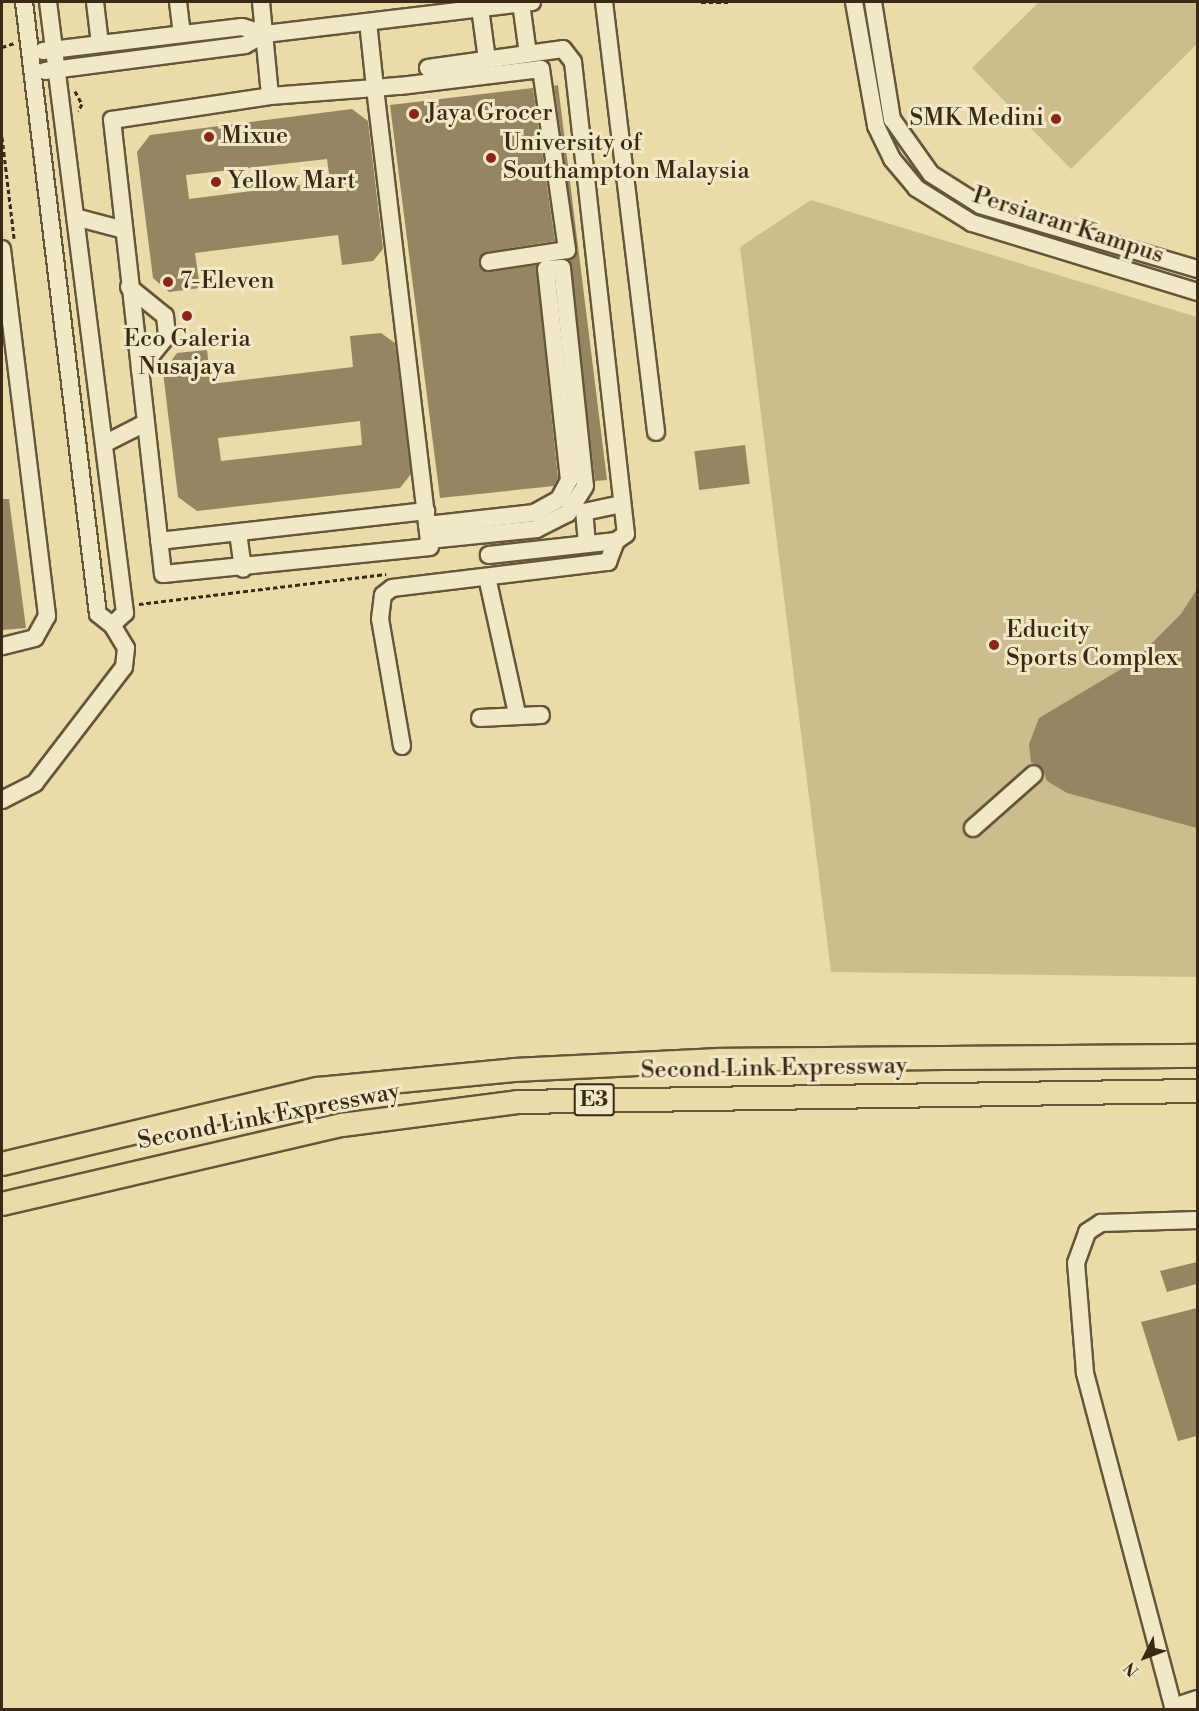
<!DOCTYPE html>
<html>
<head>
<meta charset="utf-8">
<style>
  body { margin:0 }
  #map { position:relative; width:1199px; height:1711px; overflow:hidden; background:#eadba8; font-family:"Libre Bodoni",serif }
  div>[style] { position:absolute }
  .green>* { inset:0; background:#ccbd8f }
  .building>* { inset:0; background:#958661; transform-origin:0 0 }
  .path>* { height:3px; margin-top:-1.5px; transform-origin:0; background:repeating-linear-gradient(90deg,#392915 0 4.5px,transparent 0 7.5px) }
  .roads { filter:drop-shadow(2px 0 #65563a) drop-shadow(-2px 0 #65563a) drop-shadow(0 2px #65563a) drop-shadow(0 -2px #65563a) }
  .minor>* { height:16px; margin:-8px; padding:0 8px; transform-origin:8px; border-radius:8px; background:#f1e8c6 }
  .highway>* { height:22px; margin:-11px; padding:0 11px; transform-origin:11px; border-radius:11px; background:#eadba8 }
  .dots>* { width:16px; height:16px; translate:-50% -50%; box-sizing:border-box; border:3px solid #f1e8c6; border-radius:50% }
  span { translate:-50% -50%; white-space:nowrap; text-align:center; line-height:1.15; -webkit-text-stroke:6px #f1e8c6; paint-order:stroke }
  .shield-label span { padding:2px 4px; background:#f1e8c6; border:2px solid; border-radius:4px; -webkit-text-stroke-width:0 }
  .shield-label { font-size:22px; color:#392915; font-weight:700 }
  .poi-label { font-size:24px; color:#392915 }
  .left { translate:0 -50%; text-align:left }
  .right { translate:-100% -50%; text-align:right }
  .street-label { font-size:24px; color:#392915 }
  .frame { position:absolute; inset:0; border:3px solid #392915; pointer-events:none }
  .north { position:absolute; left:1115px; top:1627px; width:60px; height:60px; -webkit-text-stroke:4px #f1e8c6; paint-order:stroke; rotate:228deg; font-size:16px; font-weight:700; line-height:24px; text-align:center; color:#392915 }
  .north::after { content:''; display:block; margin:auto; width:21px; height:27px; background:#392915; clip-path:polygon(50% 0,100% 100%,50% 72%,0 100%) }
</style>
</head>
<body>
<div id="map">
  <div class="green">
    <div style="clip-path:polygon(1039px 2px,1197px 2px,1197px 44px,1071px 169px,972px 68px)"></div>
    <div style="clip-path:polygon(811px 200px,1197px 317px,1197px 977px,831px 972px,740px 247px)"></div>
  </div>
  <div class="building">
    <div style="clip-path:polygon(558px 85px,607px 480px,595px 481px,569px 260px,577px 249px,554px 86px)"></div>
    <div style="clip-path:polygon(533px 88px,555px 241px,487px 252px,479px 263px,490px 272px,536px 265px,558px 478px,554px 486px,440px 498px,390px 105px)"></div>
    <div style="clip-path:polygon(evenodd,352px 109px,368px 121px,383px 249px,373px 261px,342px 265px,338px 235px,195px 253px,200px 288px,169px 292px,153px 278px,137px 152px,150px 135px,352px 109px,327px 159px,330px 181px,189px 199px,186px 175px,327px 159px)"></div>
    <div style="clip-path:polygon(evenodd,381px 333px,395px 343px,411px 474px,400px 488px,197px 511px,178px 497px,163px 372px,177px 353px,207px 350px,211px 384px,353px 367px,350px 336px,381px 333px,360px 421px,362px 445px,221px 461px,218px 438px,360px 421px)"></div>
    <div style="left:745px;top:445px;width:39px;height:51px;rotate:83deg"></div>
    <div style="clip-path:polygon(2px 499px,9px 499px,26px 628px,2px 630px)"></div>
    <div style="clip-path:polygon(1197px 589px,1197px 828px,1067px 793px,1047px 781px,1042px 768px,1031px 762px,1029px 744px,1039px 718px,1133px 662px,1181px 614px)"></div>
    <div style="clip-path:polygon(1197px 1262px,1197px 1284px,1167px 1292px,1160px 1271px)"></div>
    <div style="clip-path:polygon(1197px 1308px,1197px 1436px,1178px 1441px,1141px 1322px)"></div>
  </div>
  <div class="path">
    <div style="left:701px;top:2px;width:30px"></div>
    <div style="left:2px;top:47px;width:13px;rotate:-18deg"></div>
    <div style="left:75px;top:91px;width:15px;rotate:62deg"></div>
    <div style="left:82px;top:104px;width:8px;rotate:120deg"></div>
    <div style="left:2px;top:137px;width:102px;rotate:83.2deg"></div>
    <div style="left:139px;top:604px;width:249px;rotate:-6.9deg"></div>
  </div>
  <div class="roads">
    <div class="minor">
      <div style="left:24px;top:2px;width:616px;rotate:83.11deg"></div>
      <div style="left:98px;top:614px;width:18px;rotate:38deg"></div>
      <div style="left:112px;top:625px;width:18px;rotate:-43deg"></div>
      <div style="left:125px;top:613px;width:616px;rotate:-97.18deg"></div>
      <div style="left:95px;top:2px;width:42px;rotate:83.2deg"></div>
      <div style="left:178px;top:2px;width:32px;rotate:83deg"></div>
      <div style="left:261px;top:2px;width:94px;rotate:84.5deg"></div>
      <div style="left:604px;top:2px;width:433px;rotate:83.1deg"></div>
      <div style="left:854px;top:2px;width:126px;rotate:79.9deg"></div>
      <div style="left:876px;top:126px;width:37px;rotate:64deg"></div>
      <div style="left:892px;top:159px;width:38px;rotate:50deg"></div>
      <div style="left:916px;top:188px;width:66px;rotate:32deg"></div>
      <div style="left:972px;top:223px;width:236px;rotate:17deg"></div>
      <div style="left:873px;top:2px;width:119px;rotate:80.8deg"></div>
      <div style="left:892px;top:119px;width:67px;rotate:54.7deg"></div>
      <div style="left:931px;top:174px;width:58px;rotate:32.3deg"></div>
      <div style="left:980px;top:205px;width:227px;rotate:16.4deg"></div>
      <div style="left:521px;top:3px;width:51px;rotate:82.2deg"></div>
      <div style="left:480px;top:8px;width:52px;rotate:82.3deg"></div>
      <div style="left:368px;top:22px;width:66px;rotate:83.9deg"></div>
      <div style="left:375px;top:88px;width:462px;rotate:83.2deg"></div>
      <div style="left:430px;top:547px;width:268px;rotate:174.2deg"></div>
      <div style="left:163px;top:574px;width:457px;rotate:-96.4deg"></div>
      <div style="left:112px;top:120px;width:160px;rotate:-8.6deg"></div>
      <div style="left:270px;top:96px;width:105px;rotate:-4.4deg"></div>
      <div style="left:375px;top:88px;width:25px;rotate:-5deg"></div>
      <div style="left:400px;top:86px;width:142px;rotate:-6.9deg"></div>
      <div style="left:541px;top:69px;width:183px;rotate:81.8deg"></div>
      <div style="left:567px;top:250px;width:79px;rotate:171.3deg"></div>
      <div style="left:43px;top:51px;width:200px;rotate:-6.9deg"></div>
      <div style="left:242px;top:27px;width:24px;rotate:17deg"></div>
      <div style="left:428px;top:68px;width:136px;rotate:-8deg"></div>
      <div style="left:563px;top:49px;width:16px;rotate:52deg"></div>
      <div style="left:573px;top:62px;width:475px;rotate:83.6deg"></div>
      <div style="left:626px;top:534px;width:12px;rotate:145deg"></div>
      <div style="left:616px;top:541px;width:128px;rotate:173.7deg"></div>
      <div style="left:45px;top:71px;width:202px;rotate:-7.4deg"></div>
      <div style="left:245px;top:45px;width:23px;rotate:-29deg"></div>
      <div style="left:265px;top:34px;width:269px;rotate:-6.8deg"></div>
      <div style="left:75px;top:217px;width:47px;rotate:14.9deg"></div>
      <div style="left:2px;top:249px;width:370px;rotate:83deg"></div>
      <div style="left:47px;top:616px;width:25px;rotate:119deg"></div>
      <div style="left:35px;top:638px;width:34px;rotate:166deg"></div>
      <div style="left:129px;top:287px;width:46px;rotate:38.9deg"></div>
      <div style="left:165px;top:316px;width:20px;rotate:84deg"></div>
      <div style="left:167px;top:336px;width:43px;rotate:129.3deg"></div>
      <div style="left:104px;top:444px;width:46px;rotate:-27.1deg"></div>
      <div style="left:427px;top:525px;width:108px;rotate:-6.4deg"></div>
      <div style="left:534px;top:513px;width:29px;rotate:-29deg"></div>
      <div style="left:559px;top:499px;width:21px;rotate:-62deg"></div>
      <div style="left:569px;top:480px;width:212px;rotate:-96.2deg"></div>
      <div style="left:546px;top:269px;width:16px;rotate:-4deg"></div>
      <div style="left:562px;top:268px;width:219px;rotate:84deg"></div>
      <div style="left:585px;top:486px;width:32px;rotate:122deg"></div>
      <div style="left:568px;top:513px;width:35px;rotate:153deg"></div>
      <div style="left:537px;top:529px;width:109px;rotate:174.2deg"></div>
      <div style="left:238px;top:533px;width:36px;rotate:82deg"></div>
      <div style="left:159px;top:541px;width:269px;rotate:-6.4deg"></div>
      <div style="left:587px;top:544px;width:32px;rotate:-95deg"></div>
      <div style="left:584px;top:512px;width:39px;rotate:-12deg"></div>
      <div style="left:487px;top:577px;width:140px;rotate:77.6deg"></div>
      <div style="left:480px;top:718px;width:61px;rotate:-2.8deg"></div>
      <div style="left:402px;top:746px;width:129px;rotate:-99.8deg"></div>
      <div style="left:380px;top:619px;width:24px;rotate:-83deg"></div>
      <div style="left:383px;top:595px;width:11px;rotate:-38deg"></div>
      <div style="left:392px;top:588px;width:218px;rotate:-6.9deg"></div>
      <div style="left:608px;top:562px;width:22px;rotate:-69deg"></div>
      <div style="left:2px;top:800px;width:37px;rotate:-27deg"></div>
      <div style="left:35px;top:783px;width:146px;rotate:-52.5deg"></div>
      <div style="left:124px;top:667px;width:19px;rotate:-84deg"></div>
      <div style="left:126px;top:648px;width:27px;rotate:-121deg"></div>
      <div style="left:973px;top:828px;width:81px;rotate:-41.5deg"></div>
      <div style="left:1173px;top:1707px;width:26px;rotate:-18deg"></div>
      <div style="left:1174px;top:1710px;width:350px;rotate:-104.8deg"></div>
      <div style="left:1085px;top:1372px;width:109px;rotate:-94.7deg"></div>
      <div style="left:1076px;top:1263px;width:33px;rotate:-70deg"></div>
      <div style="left:1087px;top:1232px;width:17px;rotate:-33deg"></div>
      <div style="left:1101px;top:1223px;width:97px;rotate:-1.8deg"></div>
    </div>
    <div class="highway">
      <div style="left:2px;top:1164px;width:325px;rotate:-13.4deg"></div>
      <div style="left:318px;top:1089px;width:197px;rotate:-5.5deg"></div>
      <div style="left:514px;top:1070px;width:205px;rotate:-2.8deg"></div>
      <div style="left:719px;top:1060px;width:479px;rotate:-0.5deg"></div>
      <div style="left:2px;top:1204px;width:349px;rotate:-13.1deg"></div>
      <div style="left:342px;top:1125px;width:177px;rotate:-7.4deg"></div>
      <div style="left:518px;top:1102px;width:680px;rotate:-0.93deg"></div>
    </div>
  </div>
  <div class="dots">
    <div style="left:414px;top:114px;background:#8f2418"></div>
    <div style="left:1056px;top:119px;background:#8f2418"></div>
    <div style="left:209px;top:137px;background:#8f2418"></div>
    <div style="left:491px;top:158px;background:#8f2418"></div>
    <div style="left:216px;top:182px;background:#8f2418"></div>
    <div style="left:168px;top:282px;background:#8f2418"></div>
    <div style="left:187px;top:316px;background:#8f2418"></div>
    <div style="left:994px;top:645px;background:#8f2418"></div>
  </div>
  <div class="shield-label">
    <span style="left:594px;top:1100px">E3</span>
  </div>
  <div class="poi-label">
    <span class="left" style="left:426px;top:114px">Jaya Grocer</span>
    <span class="right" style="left:1044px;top:119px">SMK Medini</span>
    <span class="left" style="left:221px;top:137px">Mixue</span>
    <span class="left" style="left:503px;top:158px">University of<br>Southampton Malaysia</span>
    <span class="left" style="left:228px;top:182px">Yellow Mart</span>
    <span class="left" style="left:180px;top:282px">7-Eleven</span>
    <span style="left:187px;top:354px">Eco Galeria<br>Nusajaya</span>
    <span class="left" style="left:1006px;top:645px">Educity<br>Sports Complex</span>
  </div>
  <div class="street-label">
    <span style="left:1068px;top:226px;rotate:18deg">Persiaran Kampus</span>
    <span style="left:774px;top:1069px;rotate:-1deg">Second Link Expressway</span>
    <span style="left:269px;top:1117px;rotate:-11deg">Second Link Expressway</span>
  </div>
  <div class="frame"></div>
  <div class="north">N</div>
</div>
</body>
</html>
